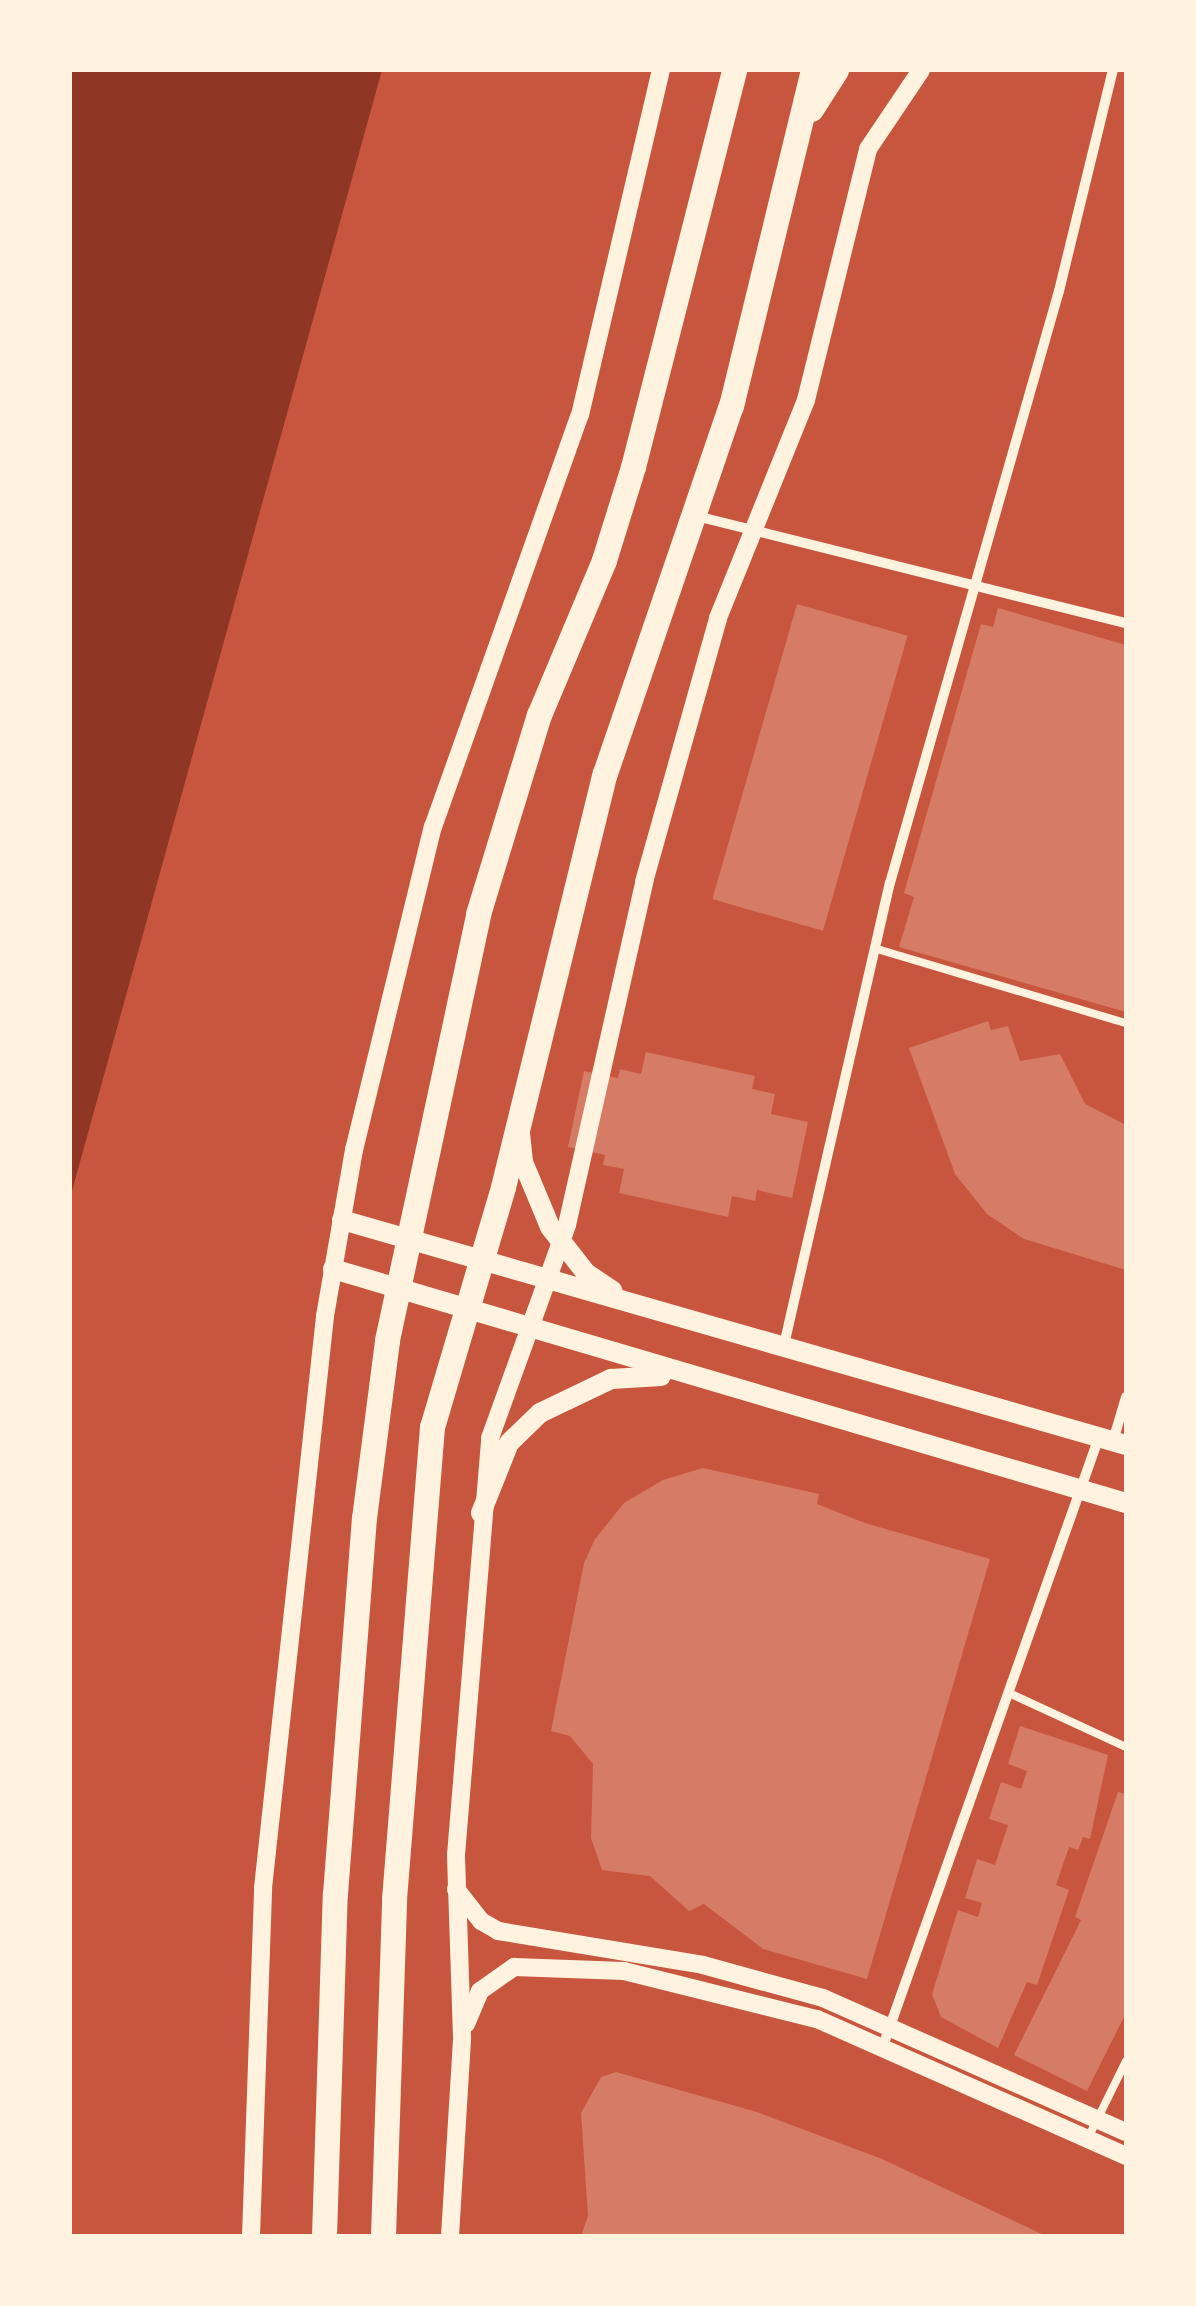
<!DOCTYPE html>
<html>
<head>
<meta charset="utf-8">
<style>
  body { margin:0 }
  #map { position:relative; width:1196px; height:2306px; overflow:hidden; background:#c8553d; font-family:Karla,sans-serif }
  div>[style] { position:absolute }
  .water>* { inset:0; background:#8f3625 }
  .building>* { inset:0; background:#d67c66; transform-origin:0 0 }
  .service>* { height:8px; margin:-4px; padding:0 4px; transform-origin:4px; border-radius:4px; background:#fff3e0 }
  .minor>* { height:10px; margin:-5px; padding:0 5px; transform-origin:5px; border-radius:5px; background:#fff3e0 }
  .tertiary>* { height:18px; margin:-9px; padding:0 9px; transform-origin:9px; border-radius:9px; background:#fff3e0 }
  .secondary>* { height:20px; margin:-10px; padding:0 10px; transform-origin:10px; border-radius:10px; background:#fff3e0 }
  .primary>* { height:25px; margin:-12.5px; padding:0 12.5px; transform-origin:12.5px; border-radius:12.5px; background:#fff3e0 }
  span { translate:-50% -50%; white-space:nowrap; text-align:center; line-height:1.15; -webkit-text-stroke:8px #fff3e0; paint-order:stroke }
  .frame { position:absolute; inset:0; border:72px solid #fff3e0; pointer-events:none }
</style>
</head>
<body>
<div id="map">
  <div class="water">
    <div style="clip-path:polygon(70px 70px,382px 70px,70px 1198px)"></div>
  </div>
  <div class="building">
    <div style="left:797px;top:604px;width:115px;height:307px;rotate:16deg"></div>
    <div style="clip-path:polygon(998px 608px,1126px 645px,1126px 1012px,899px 947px,914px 897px,904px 893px,981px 624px,993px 627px)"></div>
    <div style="clip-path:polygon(988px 1021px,991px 1030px,1008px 1026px,1020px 1061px,1060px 1054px,1085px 1104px,1126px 1125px,1126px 1270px,1024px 1239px,987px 1214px,955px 1174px,909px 1048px)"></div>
    <div style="clip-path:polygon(646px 1052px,755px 1076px,752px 1089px,775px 1094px,771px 1114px,808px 1122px,792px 1198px,757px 1190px,755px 1201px,732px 1196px,728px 1217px,619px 1193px,624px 1169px,603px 1165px,605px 1155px,568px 1147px,584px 1071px,618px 1078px,620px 1069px,641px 1074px)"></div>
    <div style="clip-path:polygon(703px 1468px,819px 1494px,817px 1504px,865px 1523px,990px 1559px,867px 1979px,763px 1949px,704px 1904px,689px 1911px,650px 1876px,602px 1870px,591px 1838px,593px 1764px,570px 1736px,551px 1731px,584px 1563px,595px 1539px,624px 1503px,663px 1480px)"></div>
    <div style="clip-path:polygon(1020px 1726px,1108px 1755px,1090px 1839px,1083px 1837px,1078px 1850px,1069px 1847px,1056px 1885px,1069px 1890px,1037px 1985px,1027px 1982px,998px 2048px,941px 2017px,932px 1994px,958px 1910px,978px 1917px,982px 1903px,965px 1898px,977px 1859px,995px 1865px,1008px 1825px,989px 1819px,1001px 1782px,1021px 1789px,1027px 1771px,1008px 1764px)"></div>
    <div style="clip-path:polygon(1118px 1792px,1126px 1794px,1126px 2013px,1087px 2091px,1014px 2055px,1081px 1920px,1075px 1917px)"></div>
    <div style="clip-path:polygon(616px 2072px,757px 2112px,882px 2159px,1046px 2236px,581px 2236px,588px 2216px,581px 2113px,601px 2077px)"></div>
  </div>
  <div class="service">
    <div style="left:877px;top:949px;width:260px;rotate:16.6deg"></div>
    <div style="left:1009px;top:1693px;width:129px;rotate:24.8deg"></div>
    <div style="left:1088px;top:2138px;width:86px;rotate:-63.7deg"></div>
  </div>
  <div class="minor">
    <div style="left:696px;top:516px;width:443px;rotate:14deg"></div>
    <div style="left:784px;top:1345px;width:474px;rotate:-77.1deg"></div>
    <div style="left:890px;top:883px;width:616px;rotate:-74.07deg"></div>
    <div style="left:1059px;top:291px;width:228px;rotate:-76.3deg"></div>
    <div style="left:1113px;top:1441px;width:46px;rotate:-73.5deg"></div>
    <div style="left:883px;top:2046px;width:646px;rotate:-70.47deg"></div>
  </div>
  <div class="tertiary">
    <div style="left:456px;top:1889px;width:41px;rotate:52deg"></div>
    <div style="left:481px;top:1921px;width:20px;rotate:30deg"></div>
    <div style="left:498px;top:1931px;width:208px;rotate:9.4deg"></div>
    <div style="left:703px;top:1965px;width:124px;rotate:15.4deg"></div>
    <div style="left:823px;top:1998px;width:331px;rotate:23.9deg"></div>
    <div style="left:466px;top:2024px;width:36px;rotate:-67deg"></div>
    <div style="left:480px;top:1991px;width:42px;rotate:-35.2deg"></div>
    <div style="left:514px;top:1967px;width:110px;rotate:2.1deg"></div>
    <div style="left:624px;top:1971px;width:199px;rotate:14deg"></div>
    <div style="left:817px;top:2019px;width:338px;rotate:23.9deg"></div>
    <div style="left:251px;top:2236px;width:348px;rotate:-88deg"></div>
    <div style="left:263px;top:1888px;width:575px;rotate:-83.81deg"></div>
    <div style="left:325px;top:1316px;width:169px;rotate:-80.1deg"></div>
    <div style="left:354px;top:1150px;width:333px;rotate:-76.3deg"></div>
    <div style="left:433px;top:827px;width:437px;rotate:-70.4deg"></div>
    <div style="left:580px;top:415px;width:354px;rotate:-76.8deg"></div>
    <div style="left:450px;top:2236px;width:199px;rotate:-86.5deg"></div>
    <div style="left:462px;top:2037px;width:182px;rotate:-91.9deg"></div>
    <div style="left:456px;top:1855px;width:418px;rotate:-85.3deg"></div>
    <div style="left:490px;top:1438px;width:226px;rotate:-70.1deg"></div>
    <div style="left:567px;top:1225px;width:352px;rotate:-77.3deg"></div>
    <div style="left:644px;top:882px;width:274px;rotate:-74.3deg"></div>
    <div style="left:718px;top:618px;width:235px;rotate:-68deg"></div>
    <div style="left:806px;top:400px;width:259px;rotate:-76.1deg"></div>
    <div style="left:868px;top:149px;width:95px;rotate:-56.1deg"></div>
  </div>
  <div class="secondary">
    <div style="left:520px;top:1133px;width:29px;rotate:84deg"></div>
    <div style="left:523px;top:1162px;width:70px;rotate:67.4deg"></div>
    <div style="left:550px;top:1227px;width:58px;rotate:52deg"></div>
    <div style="left:586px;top:1273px;width:32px;rotate:34deg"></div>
    <div style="left:342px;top:1220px;width:816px;rotate:16.01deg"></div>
    <div style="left:333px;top:1269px;width:827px;rotate:16.44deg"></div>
    <div style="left:481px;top:1513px;width:75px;rotate:-68.2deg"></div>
    <div style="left:509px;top:1443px;width:43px;rotate:-44.1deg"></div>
    <div style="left:540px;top:1413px;width:79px;rotate:-25.6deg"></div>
    <div style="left:611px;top:1379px;width:50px;rotate:-3.4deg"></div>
  </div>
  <div class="primary">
    <div style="left:811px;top:109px;width:46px;rotate:-57.3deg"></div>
    <div style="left:324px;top:2236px;width:342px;rotate:-88.2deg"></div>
    <div style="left:335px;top:1894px;width:377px;rotate:-85.6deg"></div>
    <div style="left:364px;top:1518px;width:179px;rotate:-82.6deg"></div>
    <div style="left:387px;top:1340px;width:436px;rotate:-77.9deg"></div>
    <div style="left:478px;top:914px;width:208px;rotate:-73deg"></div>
    <div style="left:539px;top:715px;width:168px;rotate:-67.2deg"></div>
    <div style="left:604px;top:560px;width:97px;rotate:-72.7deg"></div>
    <div style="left:633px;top:467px;width:410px;rotate:-75.7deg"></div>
    <div style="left:383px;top:2236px;width:337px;rotate:-88.1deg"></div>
    <div style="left:394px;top:1899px;width:474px;rotate:-85.4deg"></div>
    <div style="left:432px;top:1427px;width:250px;rotate:-73.5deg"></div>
    <div style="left:503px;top:1187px;width:426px;rotate:-76.2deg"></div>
    <div style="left:605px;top:773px;width:388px;rotate:-71.1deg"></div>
    <div style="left:731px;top:406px;width:346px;rotate:-76.3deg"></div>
  </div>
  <div class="frame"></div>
</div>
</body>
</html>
